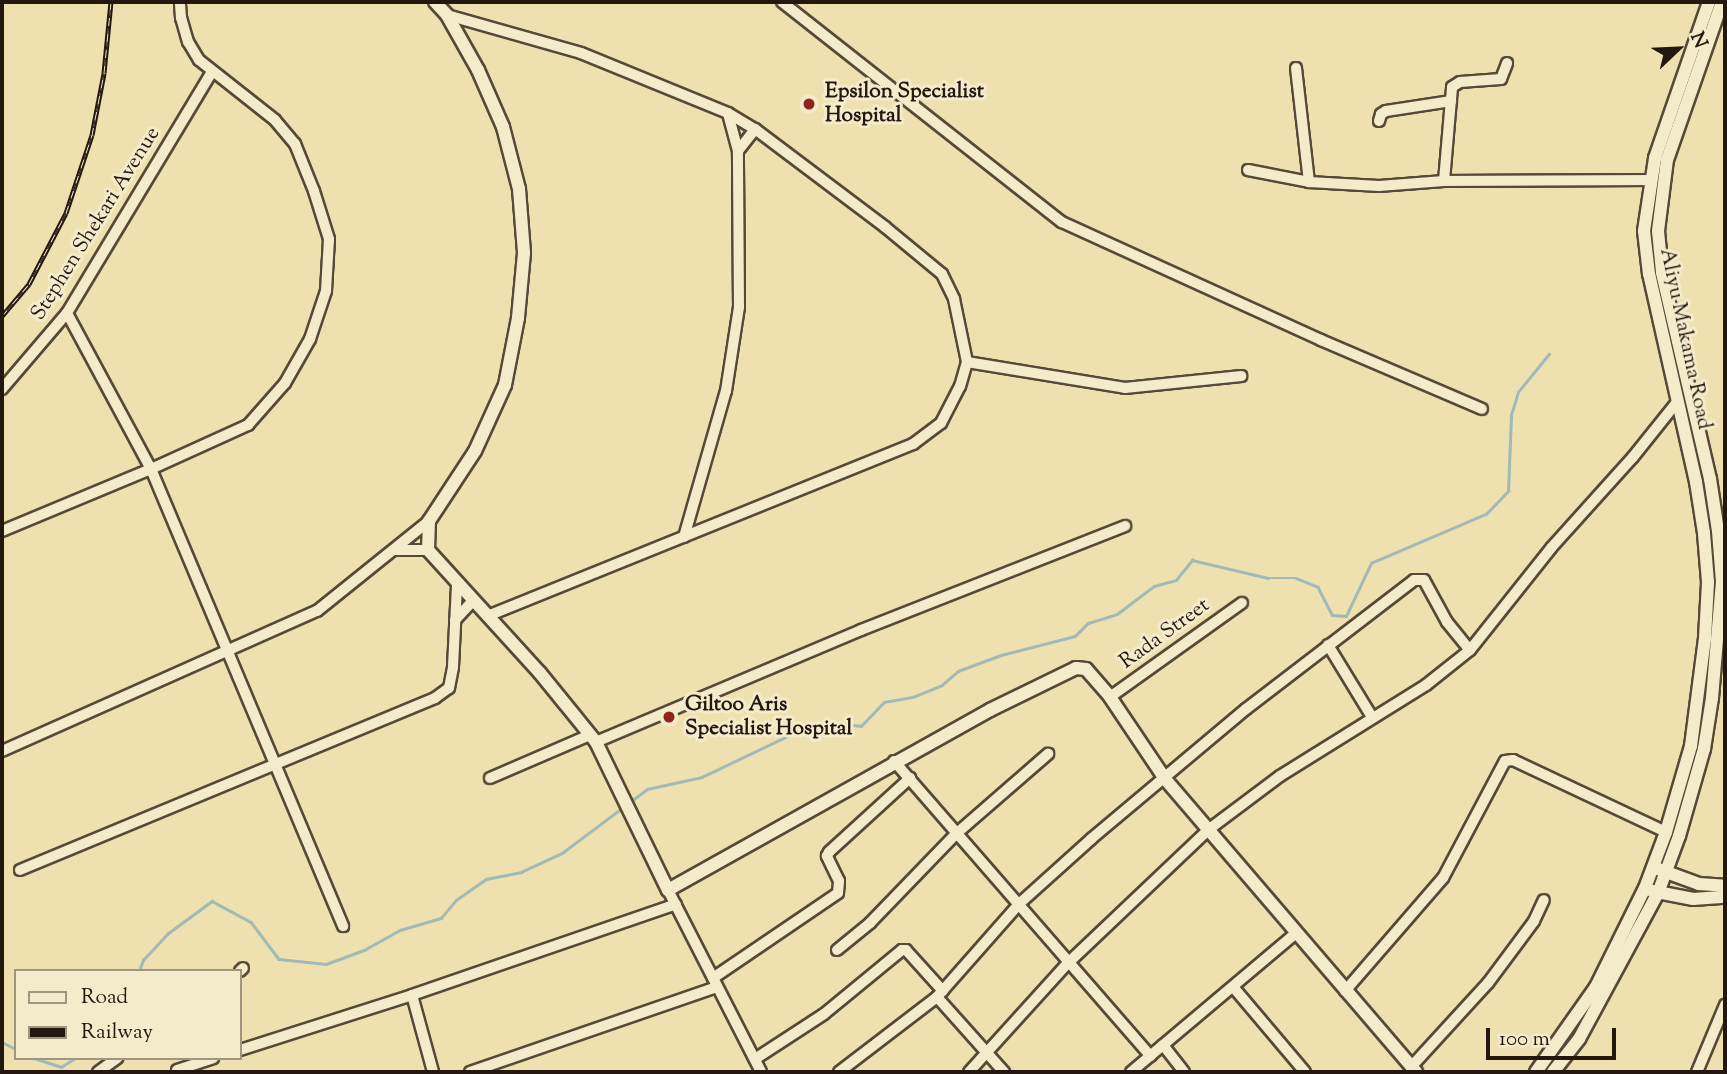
<!DOCTYPE html>
<html>
<head>
<meta charset="utf-8">
<style>
  body { margin:0 }
  #map { position:relative; width:1727px; height:1074px; overflow:hidden; background:#eee0af; font-family:"Sorts Mill Goudy",serif }
  div>[style] { position:absolute }
  .stream>* { height:2.5px; margin:-1.25px; padding:0 1.25px; transform-origin:1.25px; border-radius:1.25px; background:#a0bab7 }
  .roads { filter:drop-shadow(2px 0 #564937) drop-shadow(-2px 0 #564937) drop-shadow(0 2px #564937) drop-shadow(0 -2px #564937) }
  .minor>* { height:10px; margin:-5px; padding:0 5px; transform-origin:5px; border-radius:5px; background:#f4ebcb }
  .tertiary>* { height:12px; margin:-6px; padding:0 6px; transform-origin:6px; border-radius:6px; background:#f4ebcb }
  .rail>* { height:5px; margin-top:-2.5px; transform-origin:0; background:repeating-linear-gradient(90deg,#f4ebcb 0 8px,#23170f 0 16px); box-sizing:border-box; border-block:2px solid #23170f }
  .dots>* { width:19px; height:19px; translate:-50% -50%; box-sizing:border-box; border:4px solid #f4ebcb; border-radius:50% }
  span { translate:-50% -50%; white-space:nowrap; text-align:center; line-height:1.15; -webkit-text-stroke:6px #f4ebcb; paint-order:stroke }
  .poi-label { font-size:21px; color:#23170f; font-weight:700 }
  .left { translate:0 -50%; text-align:left }
  .street-label { font-size:21px; color:#23170f }
  .frame { position:absolute; inset:0; border:4px solid #23170f; pointer-events:none }
  .legend { position:absolute; left:14px; top:969px; width:228px; height:91px; box-sizing:border-box; background:#f4ebcb; border:2px solid #a09680; margin:0; padding:9px 12px; list-style:none; font-size:21px; color:#23170f }
  .legend li { display:flex; align-items:center; gap:14px; height:35px }
  .legend b { width:35px; border:2px solid #a09680 }
  .north { position:absolute; left:1643px; top:14px; width:70px; height:70px; -webkit-text-stroke:5px #f4ebcb; paint-order:stroke; rotate:67deg; font-size:19px; font-weight:700; line-height:28px; text-align:center; color:#23170f }
  .north::after { content:''; display:block; margin:auto; width:24px; height:32px; background:#23170f; clip-path:polygon(50% 0,100% 100%,50% 72%,0 100%) }
  .scale { position:absolute; left:1486px; top:1028px; width:130px; height:32px; box-sizing:border-box; border:4px solid #23170f; border-top:0; padding-left:9px; font-size:21px; line-height:24px; white-space:nowrap; color:#23170f; -webkit-text-stroke:5px #f4ebcb; paint-order:stroke }
</style>
</head>
<body>
<div id="map">
  <div class="stream">
    <div style="left:630px;top:802px;width:21px;rotate:-37deg"></div>
    <div style="left:647px;top:789px;width:56px;rotate:-12.3deg"></div>
    <div style="left:702px;top:777px;width:109px;rotate:-25.6deg"></div>
    <div style="left:800px;top:730px;width:38px;rotate:-11deg"></div>
    <div style="left:837px;top:723px;width:24px;rotate:7deg"></div>
    <div style="left:861px;top:726px;width:33px;rotate:-46deg"></div>
    <div style="left:884px;top:702px;width:29px;rotate:-10deg"></div>
    <div style="left:913px;top:697px;width:31px;rotate:-22deg"></div>
    <div style="left:942px;top:685px;width:21px;rotate:-41deg"></div>
    <div style="left:958px;top:671px;width:46px;rotate:-20.4deg"></div>
    <div style="left:1001px;top:655px;width:76px;rotate:-14.4deg"></div>
    <div style="left:1075px;top:636px;width:18px;rotate:-45deg"></div>
    <div style="left:1088px;top:623px;width:30px;rotate:-17deg"></div>
    <div style="left:1117px;top:614px;width:46px;rotate:-37.1deg"></div>
    <div style="left:1154px;top:586px;width:23px;rotate:-15deg"></div>
    <div style="left:1176px;top:580px;width:26px;rotate:-51deg"></div>
    <div style="left:1192px;top:560px;width:78px;rotate:13.3deg"></div>
    <div style="left:1268px;top:578px;width:28px"></div>
    <div style="left:1296px;top:578px;width:24px;rotate:22deg"></div>
    <div style="left:1318px;top:587px;width:31px;rotate:63deg"></div>
    <div style="left:1332px;top:615px;width:14px;rotate:4deg"></div>
    <div style="left:1346px;top:616px;width:59px;rotate:-64.7deg"></div>
    <div style="left:1371px;top:563px;width:125px;rotate:-23.1deg"></div>
    <div style="left:1486px;top:514px;width:32px;rotate:-46deg"></div>
    <div style="left:1508px;top:491px;width:76px;rotate:-87.7deg"></div>
    <div style="left:1511px;top:415px;width:24px;rotate:-73deg"></div>
    <div style="left:1518px;top:392px;width:49px;rotate:-50.8deg"></div>
    <div style="left:139px;top:971px;width:12px;rotate:-70deg"></div>
    <div style="left:143px;top:960px;width:35px;rotate:-47deg"></div>
    <div style="left:167px;top:934px;width:56px;rotate:-36.3deg"></div>
    <div style="left:212px;top:901px;width:44px;rotate:28.3deg"></div>
    <div style="left:251px;top:922px;width:46px;rotate:52.9deg"></div>
    <div style="left:279px;top:959px;width:47px;rotate:6.1deg"></div>
    <div style="left:326px;top:964px;width:40px;rotate:-20.2deg"></div>
    <div style="left:364px;top:950px;width:41px;rotate:-29.1deg"></div>
    <div style="left:400px;top:930px;width:43px;rotate:-16.3deg"></div>
    <div style="left:441px;top:918px;width:23px;rotate:-50deg"></div>
    <div style="left:456px;top:900px;width:37px;rotate:-35deg"></div>
    <div style="left:486px;top:879px;width:36px;rotate:-11deg"></div>
    <div style="left:521px;top:872px;width:45px;rotate:-24.9deg"></div>
    <div style="left:562px;top:853px;width:75px;rotate:-36.9deg"></div>
    <div style="left:2px;top:1042px;width:16px;rotate:27deg"></div>
    <div style="left:34px;top:1058px;width:28px;rotate:18deg"></div>
    <div style="left:61px;top:1067px;width:17px;rotate:-33deg"></div>
  </div>
  <div class="roads">
    <div class="minor">
      <div style="left:782px;top:2px;width:356px;rotate:38.2deg"></div>
      <div style="left:1062px;top:222px;width:285px;rotate:24.5deg"></div>
      <div style="left:1321px;top:340px;width:175px;rotate:23.2deg"></div>
      <div style="left:447px;top:15px;width:139px;rotate:15.8deg"></div>
      <div style="left:581px;top:53px;width:159px;rotate:22.2deg"></div>
      <div style="left:728px;top:113px;width:31px;rotate:31deg"></div>
      <div style="left:755px;top:129px;width:163px;rotate:37deg"></div>
      <div style="left:885px;top:227px;width:74px;rotate:39.5deg"></div>
      <div style="left:942px;top:274px;width:28px;rotate:64deg"></div>
      <div style="left:954px;top:299px;width:64px;rotate:78.3deg"></div>
      <div style="left:967px;top:362px;width:25px;rotate:106deg"></div>
      <div style="left:960px;top:386px;width:42px;rotate:117.2deg"></div>
      <div style="left:941px;top:423px;width:35px;rotate:143deg"></div>
      <div style="left:913px;top:444px;width:459px;rotate:158deg"></div>
      <div style="left:1296px;top:68px;width:115px;rotate:83.5deg"></div>
      <div style="left:1379px;top:121px;width:7px;rotate:-74deg"></div>
      <div style="left:1381px;top:114px;width:6px;rotate:-31deg"></div>
      <div style="left:1386px;top:111px;width:66px;rotate:-8.7deg"></div>
      <div style="left:738px;top:151px;width:28px;rotate:-52deg"></div>
      <div style="left:1248px;top:170px;width:62px;rotate:11.1deg"></div>
      <div style="left:1309px;top:182px;width:70px;rotate:3.3deg"></div>
      <div style="left:1379px;top:186px;width:65px;rotate:-4.4deg"></div>
      <div style="left:1444px;top:181px;width:205px;rotate:-0.3deg"></div>
      <div style="left:1444px;top:181px;width:94px;rotate:-85.1deg"></div>
      <div style="left:1452px;top:87px;width:9px;rotate:-32deg"></div>
      <div style="left:1460px;top:82px;width:41px;rotate:-4.2deg"></div>
      <div style="left:1501px;top:79px;width:17px;rotate:-69deg"></div>
      <div style="left:67px;top:313px;width:177px;rotate:61.7deg"></div>
      <div style="left:151px;top:469px;width:496px;rotate:67.2deg"></div>
      <div style="left:967px;top:362px;width:160px;rotate:9.3deg"></div>
      <div style="left:1125px;top:388px;width:117px;rotate:-5.9deg"></div>
      <div style="left:2px;top:389px;width:100px;rotate:-49.5deg"></div>
      <div style="left:67px;top:313px;width:281px;rotate:-59deg"></div>
      <div style="left:2px;top:531px;width:161px;rotate:-22.6deg"></div>
      <div style="left:151px;top:469px;width:107px;rotate:-24.4deg"></div>
      <div style="left:248px;top:425px;width:56px;rotate:-48.6deg"></div>
      <div style="left:285px;top:383px;width:51px;rotate:-60.4deg"></div>
      <div style="left:310px;top:339px;width:51px;rotate:-71.6deg"></div>
      <div style="left:326px;top:291px;width:52px;rotate:-86.7deg"></div>
      <div style="left:329px;top:239px;width:50px;rotate:-107.4deg"></div>
      <div style="left:314px;top:191px;width:51px;rotate:-112deg"></div>
      <div style="left:295px;top:144px;width:31px;rotate:-130deg"></div>
      <div style="left:275px;top:120px;width:97px;rotate:-141.7deg"></div>
      <div style="left:199px;top:60px;width:21px;rotate:-121deg"></div>
      <div style="left:188px;top:42px;width:25px;rotate:-106deg"></div>
      <div style="left:181px;top:18px;width:16px;rotate:-94deg"></div>
      <div style="left:684px;top:537px;width:152px;rotate:-74deg"></div>
      <div style="left:726px;top:391px;width:85px;rotate:-81.2deg"></div>
      <div style="left:739px;top:307px;width:156px;rotate:-90.4deg"></div>
      <div style="left:738px;top:151px;width:39px;rotate:-105deg"></div>
      <div style="left:395px;top:550px;width:33px"></div>
      <div style="left:455px;top:620px;width:26px;rotate:-47deg"></div>
      <div style="left:1328px;top:645px;width:84px;rotate:58.6deg"></div>
      <div style="left:1110px;top:697px;width:162px;rotate:-35.5deg"></div>
      <div style="left:596px;top:742px;width:288px;rotate:-22.9deg"></div>
      <div style="left:861px;top:630px;width:284px;rotate:-21.5deg"></div>
      <div style="left:2px;top:751px;width:345px;rotate:-24deg"></div>
      <div style="left:317px;top:611px;width:144px;rotate:-38.8deg"></div>
      <div style="left:894px;top:761px;width:391px;rotate:49deg"></div>
      <div style="left:490px;top:778px;width:109px;rotate:-23.3deg"></div>
      <div style="left:20px;top:870px;width:449px;rotate:-22.5deg"></div>
      <div style="left:435px;top:698px;width:17px;rotate:-36deg"></div>
      <div style="left:449px;top:688px;width:21px;rotate:-79deg"></div>
      <div style="left:453px;top:667px;width:82px;rotate:-87.2deg"></div>
      <div style="left:668px;top:890px;width:204px;rotate:62.9deg"></div>
      <div style="left:837px;top:950px;width:43px;rotate:-39.3deg"></div>
      <div style="left:870px;top:923px;width:125px;rotate:-46deg"></div>
      <div style="left:957px;top:833px;width:121px;rotate:-41deg"></div>
      <div style="left:240px;top:971px;width:4px;rotate:-45deg"></div>
      <div style="left:713px;top:978px;width:151px;rotate:-34.2deg"></div>
      <div style="left:838px;top:893px;width:12px;rotate:-85deg"></div>
      <div style="left:839px;top:881px;width:28px;rotate:-116deg"></div>
      <div style="left:827px;top:856px;width:4px;rotate:-63deg"></div>
      <div style="left:829px;top:852px;width:110px;rotate:-42.4deg"></div>
      <div style="left:1234px;top:988px;width:110px;rotate:49.8deg"></div>
      <div style="left:1345px;top:991px;width:150px;rotate:-49.1deg"></div>
      <div style="left:1443px;top:878px;width:132px;rotate:-62.1deg"></div>
      <div style="left:1505px;top:761px;width:8px;rotate:-7deg"></div>
      <div style="left:1513px;top:760px;width:169px;rotate:25.2deg"></div>
      <div style="left:412px;top:995px;width:80px;rotate:74.7deg"></div>
      <div style="left:937px;top:997px;width:101px;rotate:48.2deg"></div>
      <div style="left:1163px;top:1045px;width:34px;rotate:52deg"></div>
      <div style="left:240px;top:1050px;width:181px;rotate:-17.7deg"></div>
      <div style="left:412px;top:995px;width:279px;rotate:-19deg"></div>
      <div style="left:755px;top:1059px;width:82px;rotate:-33.1deg"></div>
      <div style="left:824px;top:1014px;width:101px;rotate:-39.4deg"></div>
      <div style="left:902px;top:950px;width:4px"></div>
      <div style="left:906px;top:950px;width:55px;rotate:47.9deg"></div>
      <div style="left:1411px;top:1067px;width:114px;rotate:-47.5deg"></div>
      <div style="left:1488px;top:983px;width:77px;rotate:-53.4deg"></div>
      <div style="left:1534px;top:921px;width:23px;rotate:-65deg"></div>
      <div style="left:177px;top:1070px;width:38px;rotate:-18deg"></div>
      <div style="left:98px;top:1072px;width:24px;rotate:-36deg"></div>
      <div style="left:470px;top:1072px;width:261px;rotate:-19deg"></div>
      <div style="left:839px;top:1072px;width:123px;rotate:-37.4deg"></div>
      <div style="left:937px;top:997px;width:125px;rotate:-48.6deg"></div>
      <div style="left:1020px;top:903px;width:96px;rotate:-42deg"></div>
      <div style="left:1091px;top:839px;width:202px;rotate:-40deg"></div>
      <div style="left:1246px;top:709px;width:212px;rotate:-37.5deg"></div>
      <div style="left:1414px;top:580px;width:10px"></div>
      <div style="left:1424px;top:580px;width:48px;rotate:61.3deg"></div>
      <div style="left:1447px;top:622px;width:36px;rotate:51deg"></div>
      <div style="left:969px;top:1072px;width:147px;rotate:-47.8deg"></div>
      <div style="left:1068px;top:963px;width:193px;rotate:-43.5deg"></div>
      <div style="left:1208px;top:830px;width:90px;rotate:-36.9deg"></div>
      <div style="left:1280px;top:776px;width:172px;rotate:-31.9deg"></div>
      <div style="left:1426px;top:685px;width:56px;rotate:-38.5deg"></div>
      <div style="left:1470px;top:650px;width:130px;rotate:-51.5deg"></div>
      <div style="left:1551px;top:548px;width:122px;rotate:-48deg"></div>
      <div style="left:1633px;top:457px;width:70px;rotate:-51.3deg"></div>
      <div style="left:1131px;top:1072px;width:216px;rotate:-40.1deg"></div>
      <div style="left:1697px;top:1072px;width:73px;rotate:-67.3deg"></div>
    </div>
    <div class="tertiary">
      <div style="left:435px;top:2px;width:18px;rotate:47deg"></div>
      <div style="left:447px;top:15px;width:63px;rotate:60.6deg"></div>
      <div style="left:478px;top:70px;width:62px;rotate:66.3deg"></div>
      <div style="left:503px;top:127px;width:64px;rotate:75.5deg"></div>
      <div style="left:519px;top:189px;width:64px;rotate:85.5deg"></div>
      <div style="left:524px;top:253px;width:65px;rotate:95.3deg"></div>
      <div style="left:518px;top:318px;width:68px;rotate:101deg"></div>
      <div style="left:505px;top:385px;width:72px;rotate:114.4deg"></div>
      <div style="left:475px;top:451px;width:84px;rotate:123.3deg"></div>
      <div style="left:429px;top:521px;width:29px;rotate:92deg"></div>
      <div style="left:428px;top:550px;width:166px;rotate:47.7deg"></div>
      <div style="left:540px;top:673px;width:89px;rotate:50.9deg"></div>
      <div style="left:596px;top:742px;width:165px;rotate:64.1deg"></div>
      <div style="left:668px;top:890px;width:369px;rotate:-29.2deg"></div>
      <div style="left:990px;top:710px;width:96px;rotate:-26deg"></div>
      <div style="left:1076px;top:668px;width:10px;rotate:6deg"></div>
      <div style="left:1086px;top:669px;width:37px;rotate:49deg"></div>
      <div style="left:1110px;top:697px;width:99px;rotate:56.1deg"></div>
      <div style="left:1165px;top:779px;width:386px;rotate:49.4deg"></div>
      <div style="left:1658px;top:869px;width:44px;rotate:20.1deg"></div>
      <div style="left:1699px;top:884px;width:26px;rotate:4deg"></div>
      <div style="left:1652px;top:891px;width:42px;rotate:11deg"></div>
      <div style="left:1693px;top:899px;width:32px;rotate:-4deg"></div>
      <div style="left:1536px;top:1072px;width:104px;rotate:-54.8deg"></div>
      <div style="left:1596px;top:987px;width:110px;rotate:-63.7deg"></div>
      <div style="left:1645px;top:888px;width:60px;rotate:-69.4deg"></div>
      <div style="left:1666px;top:832px;width:90px;rotate:-73.8deg"></div>
      <div style="left:1691px;top:746px;width:109px;rotate:-82.6deg"></div>
      <div style="left:1705px;top:638px;width:56px;rotate:-86.9deg"></div>
      <div style="left:1708px;top:582px;width:49px;rotate:-94.7deg"></div>
      <div style="left:1704px;top:533px;width:52px;rotate:-98.9deg"></div>
      <div style="left:1696px;top:482px;width:213px;rotate:-102.7deg"></div>
      <div style="left:1649px;top:274px;width:43px;rotate:-96.6deg"></div>
      <div style="left:1644px;top:231px;width:74px;rotate:-81.4deg"></div>
      <div style="left:1655px;top:158px;width:165px;rotate:-70.9deg"></div>
      <div style="left:1553px;top:1072px;width:42px;rotate:-51.8deg"></div>
      <div style="left:1579px;top:1039px;width:166px;rotate:-61.6deg"></div>
      <div style="left:1658px;top:893px;width:61px;rotate:-69.8deg"></div>
      <div style="left:1679px;top:836px;width:91px;rotate:-74deg"></div>
      <div style="left:1704px;top:749px;width:52px;rotate:-81.1deg"></div>
      <div style="left:1712px;top:698px;width:116px;rotate:-85.1deg"></div>
      <div style="left:1722px;top:582px;width:51px;rotate:-94.5deg"></div>
      <div style="left:1718px;top:531px;width:53px;rotate:-98.7deg"></div>
      <div style="left:1710px;top:479px;width:212px;rotate:-103.1deg"></div>
      <div style="left:1662px;top:272px;width:41px;rotate:-95.6deg"></div>
      <div style="left:1658px;top:231px;width:72px;rotate:-82.8deg"></div>
      <div style="left:1667px;top:160px;width:167px;rotate:-70.8deg"></div>
    </div>
  </div>
  <div class="rail">
    <div style="left:2px;top:316px;width:42px;rotate:-49.8deg"></div>
    <div style="left:29px;top:284px;width:80px;rotate:-62.5deg"></div>
    <div style="left:66px;top:213px;width:82px;rotate:-71.6deg"></div>
    <div style="left:92px;top:135px;width:63px;rotate:-79deg"></div>
    <div style="left:104px;top:73px;width:71px;rotate:-84.4deg"></div>
  </div>
  <div class="dots">
    <div style="left:809px;top:104px;background:#8f2418"></div>
    <div style="left:669px;top:717px;background:#8f2418"></div>
  </div>
  <div class="poi-label">
    <span class="left" style="left:825px;top:104px">Epsilon Specialist<br>Hospital</span>
    <span class="left" style="left:685px;top:717px">Giltoo Aris<br>Specialist Hospital</span>
  </div>
  <div class="street-label">
    <span style="left:96px;top:224px;rotate:-58deg">Stephen Shekari Avenue</span>
    <span style="left:1685px;top:339px;rotate:78deg">Aliyu Makama Road</span>
    <span style="left:1165px;top:634px;rotate:-36deg">Rada Street</span>
  </div>
  <div class="frame"></div>
  <ul class="legend">
  <li><b style="height:9px;background:#f4ebcb"></b>Road</li>
  <li><b style="height:9px;background:#23170f"></b>Railway</li>
  </ul>
  <div class="north">N</div>
  <div class="scale">100 m</div>
</div>
</body>
</html>
